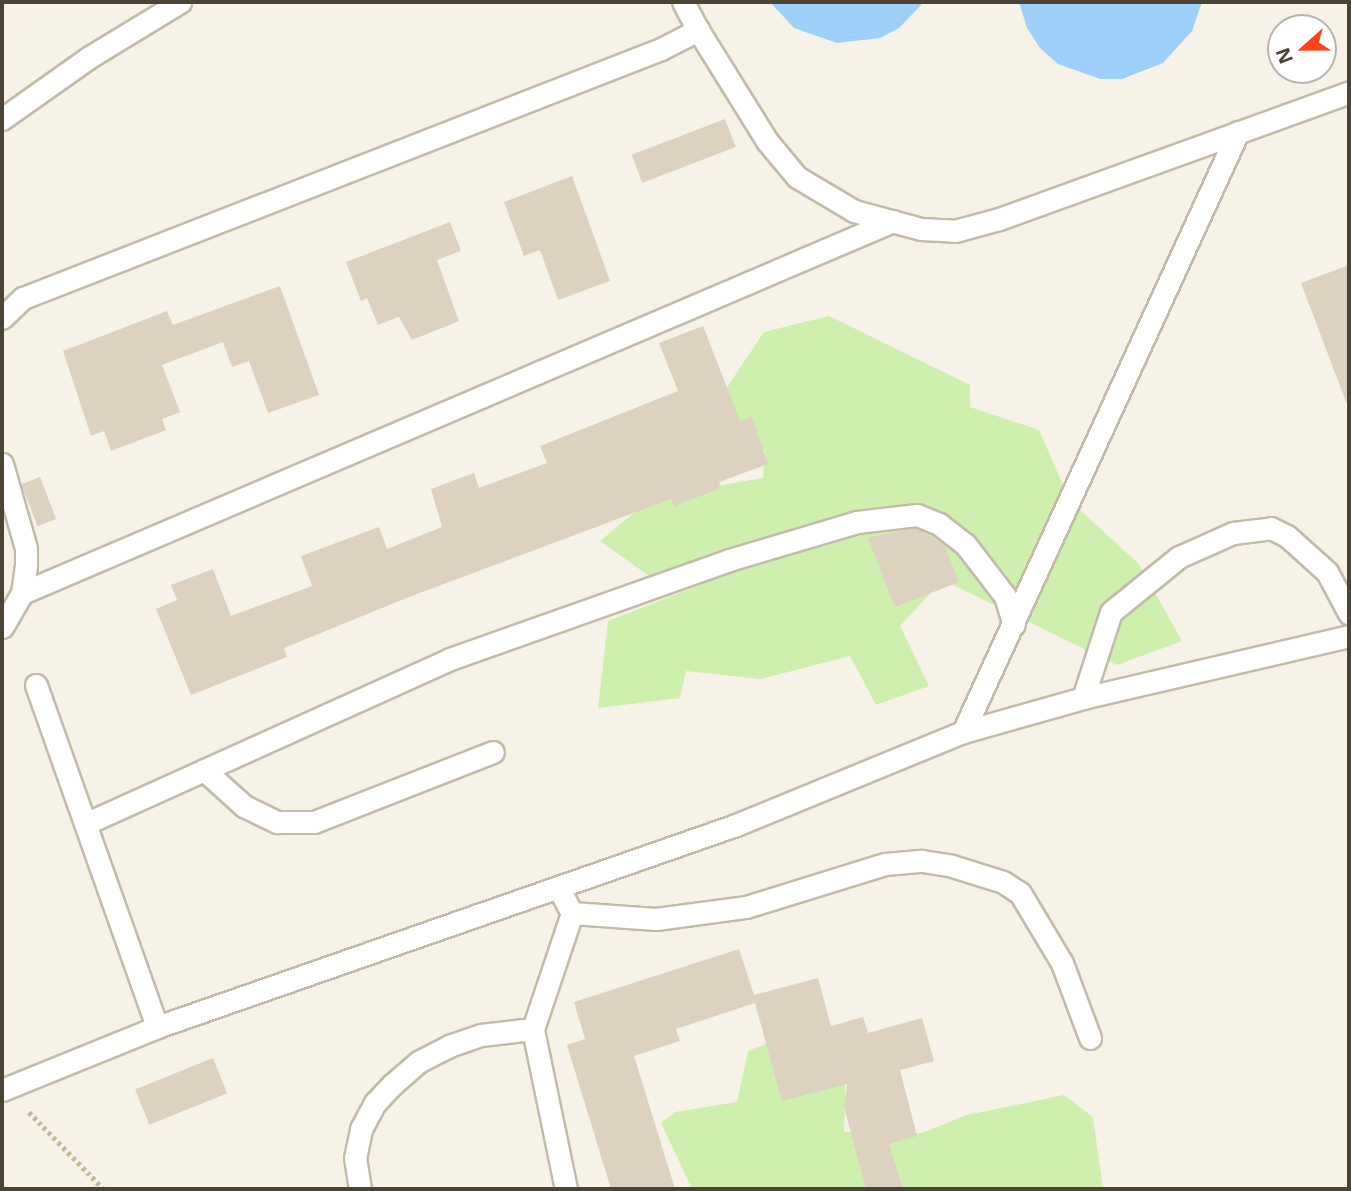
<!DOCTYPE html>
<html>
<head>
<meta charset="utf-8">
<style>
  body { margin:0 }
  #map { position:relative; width:1351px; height:1191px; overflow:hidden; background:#f6f2e8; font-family:"Noto Sans",sans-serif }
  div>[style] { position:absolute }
  .green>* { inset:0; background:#ceefad }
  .water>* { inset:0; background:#9ed0f9 }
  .building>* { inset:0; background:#dcd2bf; transform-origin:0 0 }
  .path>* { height:4.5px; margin-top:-2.25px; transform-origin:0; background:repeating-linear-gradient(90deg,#c6b899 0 3.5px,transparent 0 7px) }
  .roads { filter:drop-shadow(2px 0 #c3bbaa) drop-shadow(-2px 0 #c3bbaa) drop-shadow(0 2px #c3bbaa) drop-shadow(0 -2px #c3bbaa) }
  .lane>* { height:21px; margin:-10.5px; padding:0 10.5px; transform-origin:10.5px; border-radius:10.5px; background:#fff }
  span { translate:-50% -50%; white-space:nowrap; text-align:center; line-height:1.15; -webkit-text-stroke:5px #fff; paint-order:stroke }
  .frame { position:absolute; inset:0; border:4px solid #4b4336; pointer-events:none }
  .north { position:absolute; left:1267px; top:14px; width:70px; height:70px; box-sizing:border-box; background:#fff; border:2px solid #b7b4af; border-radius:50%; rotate:249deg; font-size:19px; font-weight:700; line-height:28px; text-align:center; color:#4b4336 }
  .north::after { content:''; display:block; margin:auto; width:24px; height:32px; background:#ff4316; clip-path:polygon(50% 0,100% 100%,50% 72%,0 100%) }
</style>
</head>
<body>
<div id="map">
  <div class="green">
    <div style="clip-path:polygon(829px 316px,970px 385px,970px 407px,1039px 430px,1070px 501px,1139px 564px,1182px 641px,1117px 665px,943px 580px,900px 626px,929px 686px,876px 705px,850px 656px,761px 679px,686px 671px,680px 698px,598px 708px,608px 621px,710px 581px,649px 576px,600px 541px,653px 497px,763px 478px,765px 452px,715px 405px,764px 332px)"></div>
    <div style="clip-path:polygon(805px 1029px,846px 1063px,844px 1132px,922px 1133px,967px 1115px,1064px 1095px,1093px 1117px,1103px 1189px,692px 1189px,661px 1123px,675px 1112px,737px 1102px,748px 1051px)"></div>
  </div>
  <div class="water">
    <div style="clip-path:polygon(770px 2px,924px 2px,899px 28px,880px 38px,837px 43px,794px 28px)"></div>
    <div style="clip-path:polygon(1019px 2px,1202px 2px,1192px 31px,1163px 63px,1122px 79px,1100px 79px,1058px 64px,1040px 48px,1027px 28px)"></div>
  </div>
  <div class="building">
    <div style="left:725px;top:119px;width:30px;height:100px;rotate:69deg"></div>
    <div style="clip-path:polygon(572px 176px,610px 281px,558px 300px,540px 250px,524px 256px,504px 202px)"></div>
    <div style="clip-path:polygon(450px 222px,461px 251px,437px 260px,459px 321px,412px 340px,399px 317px,378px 325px,367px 298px,361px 301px,346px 262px)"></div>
    <div style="clip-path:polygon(1349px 265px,1349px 401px,1346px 402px,1301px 283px)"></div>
    <div style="clip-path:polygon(280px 286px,319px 395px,268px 413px,249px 361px,232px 367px,223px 342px,162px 365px,180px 412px,162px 419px,166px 430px,111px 451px,104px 431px,91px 436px,63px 351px,167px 311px,173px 325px)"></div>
    <div style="clip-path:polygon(703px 326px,740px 421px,752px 417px,768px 464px,719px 482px,721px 488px,674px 506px,671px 499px,409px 597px,284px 648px,287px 657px,191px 695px,156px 609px,177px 600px,171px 585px,213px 569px,231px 616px,312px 586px,301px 556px,379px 527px,387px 549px,442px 527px,431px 489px,474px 473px,479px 488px,547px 463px,540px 446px,678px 391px,659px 343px)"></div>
    <div style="left:40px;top:477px;width:45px;height:20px;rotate:69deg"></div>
    <div style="clip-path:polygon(915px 528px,944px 544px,959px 582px,895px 607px,868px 538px)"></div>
    <div style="clip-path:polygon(739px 949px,754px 995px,818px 978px,831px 1026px,863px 1017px,868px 1033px,922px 1018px,934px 1061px,900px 1070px,917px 1136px,889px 1144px,903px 1189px,866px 1189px,844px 1107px,847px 1084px,782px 1101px,755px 1003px,676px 1029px,680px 1041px,634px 1056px,675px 1189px,611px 1189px,567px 1045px,585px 1039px,574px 1002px)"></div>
    <div style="left:213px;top:1058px;width:38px;height:84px;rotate:68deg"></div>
  </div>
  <div class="path">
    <div style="left:29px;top:1112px;width:107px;rotate:45.8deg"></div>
  </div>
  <div class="roads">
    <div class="lane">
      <div style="left:698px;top:30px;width:131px;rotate:58.1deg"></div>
      <div style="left:767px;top:141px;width:47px;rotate:50.2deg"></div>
      <div style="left:797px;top:177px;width:66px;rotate:30.8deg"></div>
      <div style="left:854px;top:211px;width:69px;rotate:15deg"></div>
      <div style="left:921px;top:229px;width:34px;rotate:3deg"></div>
      <div style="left:955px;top:231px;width:46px;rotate:-15.3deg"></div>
      <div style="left:999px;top:219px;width:372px;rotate:-19.9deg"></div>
      <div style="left:2px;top:119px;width:105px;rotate:-35.3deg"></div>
      <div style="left:88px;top:58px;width:108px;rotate:-31.3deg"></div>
      <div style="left:2px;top:318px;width:29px;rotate:-44deg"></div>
      <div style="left:23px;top:298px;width:685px;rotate:-21.32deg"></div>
      <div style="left:661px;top:49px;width:42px;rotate:-27.2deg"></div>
      <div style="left:698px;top:30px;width:32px;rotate:-118deg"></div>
      <div style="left:2px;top:464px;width:87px;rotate:74.1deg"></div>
      <div style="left:26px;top:548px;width:17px;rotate:90deg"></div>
      <div style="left:26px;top:565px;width:28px;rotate:98deg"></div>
      <div style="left:22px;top:593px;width:39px;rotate:120deg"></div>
      <div style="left:22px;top:593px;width:947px;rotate:-23.13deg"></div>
      <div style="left:36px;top:685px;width:363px;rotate:70.5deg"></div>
      <div style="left:1083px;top:698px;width:90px;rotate:-72deg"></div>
      <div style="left:1111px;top:612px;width:87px;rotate:-39deg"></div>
      <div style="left:1179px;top:557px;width:59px;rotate:-24deg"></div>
      <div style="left:1233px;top:533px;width:38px;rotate:-7deg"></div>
      <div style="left:1271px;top:528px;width:18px;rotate:27deg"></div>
      <div style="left:1287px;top:536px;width:54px;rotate:42deg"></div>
      <div style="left:1327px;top:572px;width:47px;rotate:61.8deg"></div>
      <div style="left:963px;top:732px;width:660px;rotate:-65.38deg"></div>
      <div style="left:204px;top:770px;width:54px;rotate:42deg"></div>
      <div style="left:244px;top:806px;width:37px;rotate:26deg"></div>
      <div style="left:277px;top:822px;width:37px"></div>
      <div style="left:314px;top:822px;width:192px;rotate:-21.4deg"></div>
      <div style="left:87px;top:823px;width:398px;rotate:-24.3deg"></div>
      <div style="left:450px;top:659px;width:296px;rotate:-19.5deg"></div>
      <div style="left:729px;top:560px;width:134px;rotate:-16.5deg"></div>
      <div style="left:857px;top:522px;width:60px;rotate:-6.7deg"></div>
      <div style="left:917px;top:515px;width:24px;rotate:22deg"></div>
      <div style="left:939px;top:524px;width:33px;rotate:38deg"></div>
      <div style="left:965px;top:544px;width:66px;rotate:52.4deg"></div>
      <div style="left:1005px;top:596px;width:30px;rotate:73deg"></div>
      <div style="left:558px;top:887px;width:30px;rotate:62deg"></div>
      <div style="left:572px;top:913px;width:84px;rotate:4.1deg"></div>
      <div style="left:656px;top:919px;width:91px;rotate:-7.6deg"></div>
      <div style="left:746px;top:907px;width:145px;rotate:-17.2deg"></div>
      <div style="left:885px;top:864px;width:37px;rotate:-5deg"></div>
      <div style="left:922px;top:861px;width:30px;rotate:9deg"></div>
      <div style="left:952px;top:866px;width:53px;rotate:17.4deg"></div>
      <div style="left:1003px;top:882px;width:20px;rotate:33deg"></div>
      <div style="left:1020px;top:893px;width:82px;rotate:59deg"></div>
      <div style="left:1062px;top:963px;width:80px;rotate:69.5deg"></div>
      <div style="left:2px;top:1090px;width:167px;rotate:-22.1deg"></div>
      <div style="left:157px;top:1027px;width:613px;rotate:-19.23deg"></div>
      <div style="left:736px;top:825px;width:245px;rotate:-22.3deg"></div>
      <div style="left:963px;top:732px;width:125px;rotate:-15.8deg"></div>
      <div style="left:1083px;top:698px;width:273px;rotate:-13.1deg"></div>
      <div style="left:360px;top:1189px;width:31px;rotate:-99deg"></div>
      <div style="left:355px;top:1158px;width:30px;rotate:-78deg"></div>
      <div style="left:361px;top:1129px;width:30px;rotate:-62deg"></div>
      <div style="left:375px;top:1103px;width:26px;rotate:-47deg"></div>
      <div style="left:393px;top:1084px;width:33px;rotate:-41deg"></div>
      <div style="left:418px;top:1062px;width:35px;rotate:-27deg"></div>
      <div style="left:449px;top:1046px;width:34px;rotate:-19deg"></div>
      <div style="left:481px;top:1035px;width:52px;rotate:-6.6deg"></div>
      <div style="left:566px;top:1189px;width:163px;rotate:-101.7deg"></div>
      <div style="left:533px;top:1029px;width:122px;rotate:-71.4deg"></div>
    </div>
  </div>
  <div class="frame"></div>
  <div class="north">N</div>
</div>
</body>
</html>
